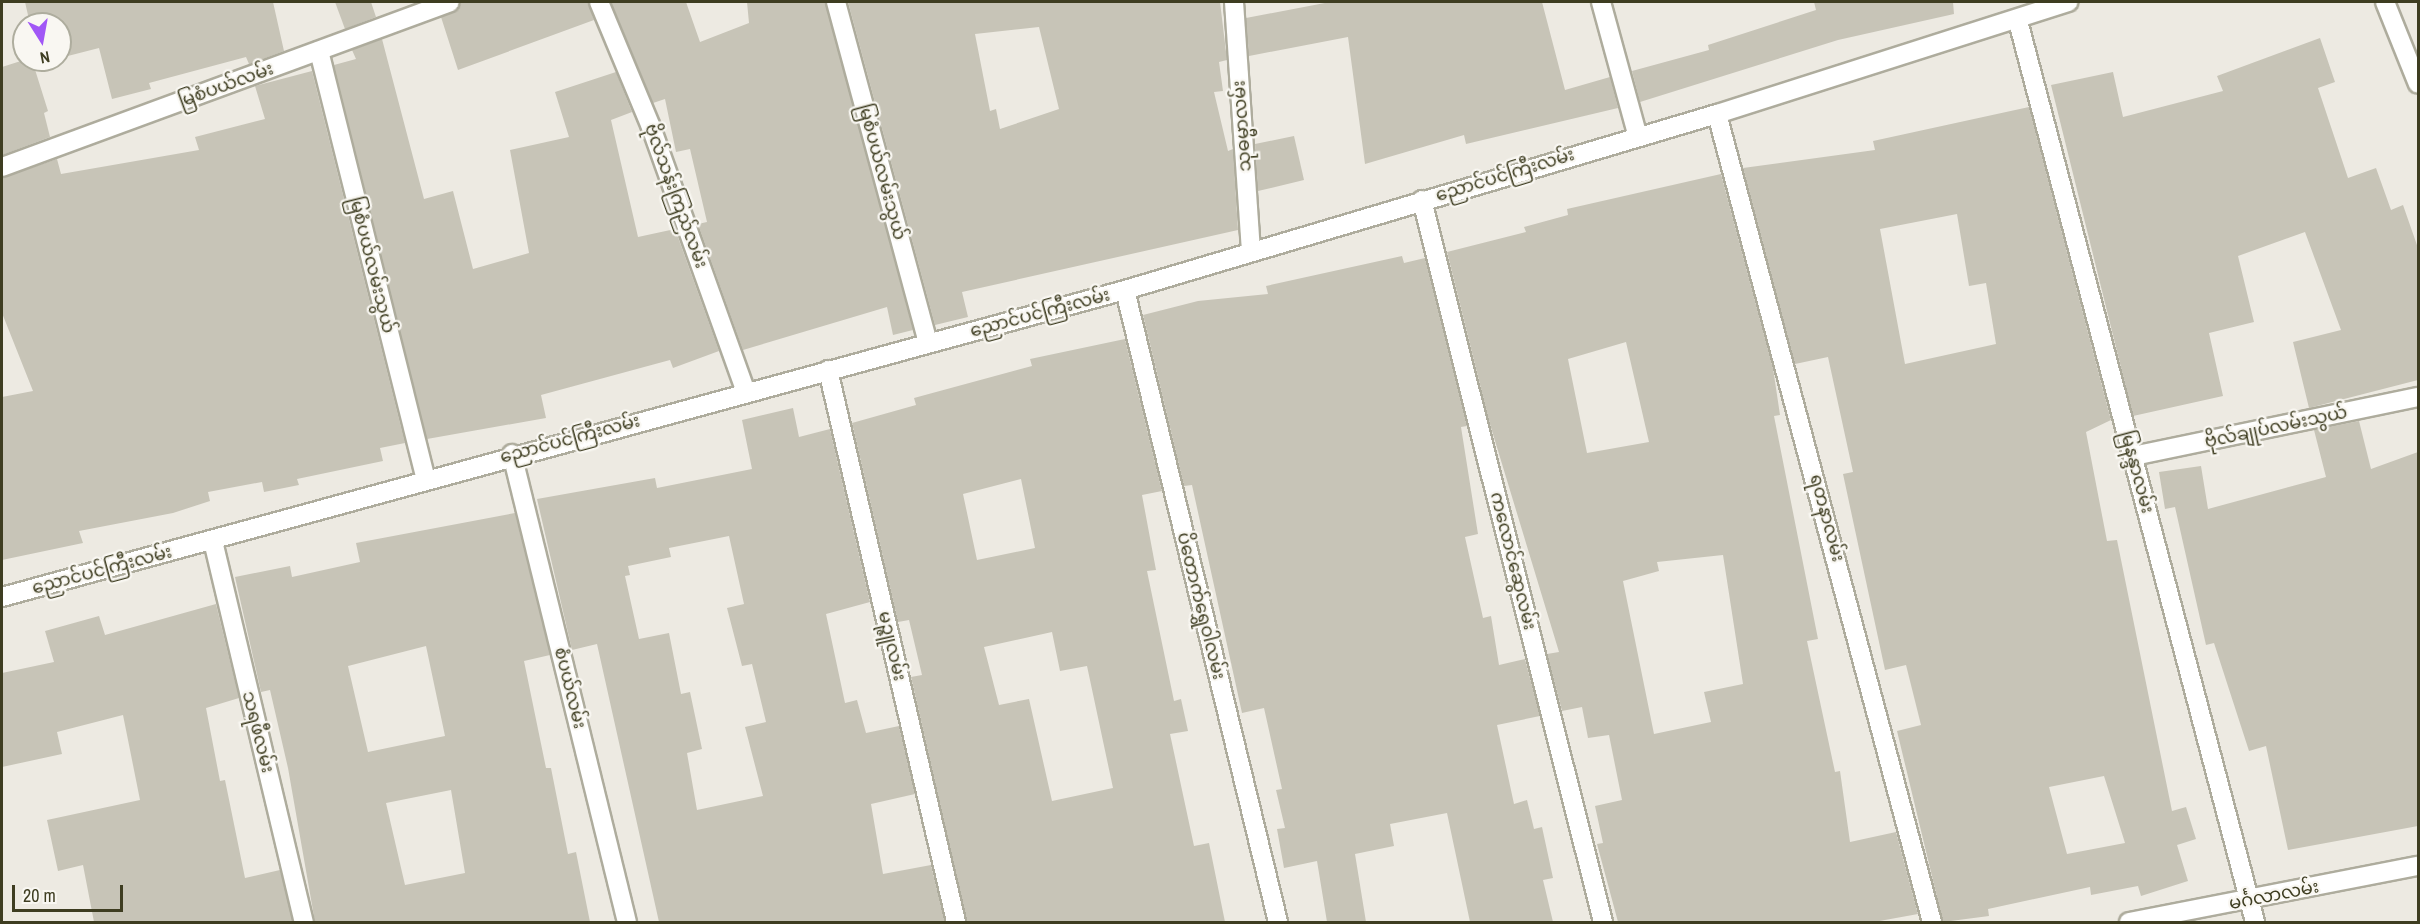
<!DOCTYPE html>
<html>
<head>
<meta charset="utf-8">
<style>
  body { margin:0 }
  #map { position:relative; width:2420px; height:924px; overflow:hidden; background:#edeae2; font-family:"Archivo Narrow","Noto Sans Myanmar",sans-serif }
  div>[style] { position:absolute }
  .building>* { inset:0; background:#c7c4b7 }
  .roads { filter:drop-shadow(2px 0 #aeac9d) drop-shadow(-2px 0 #aeac9d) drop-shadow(0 2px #aeac9d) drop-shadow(0 -2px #aeac9d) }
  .service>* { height:18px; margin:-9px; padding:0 9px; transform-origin:9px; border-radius:9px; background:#fff }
  .minor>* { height:18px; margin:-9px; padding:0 9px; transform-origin:9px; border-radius:9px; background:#fff }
  .tertiary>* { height:18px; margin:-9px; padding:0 9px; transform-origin:9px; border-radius:9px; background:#fff }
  span { translate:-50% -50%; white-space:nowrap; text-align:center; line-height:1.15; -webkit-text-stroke:4.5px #f9f7f2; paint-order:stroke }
  .street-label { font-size:18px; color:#3e3d21 }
  .frame { position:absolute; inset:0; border:3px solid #3e3d21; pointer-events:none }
  .north { position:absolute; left:12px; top:12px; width:60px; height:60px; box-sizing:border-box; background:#f9f7f2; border:2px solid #aead9e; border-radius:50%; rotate:169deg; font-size:16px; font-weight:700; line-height:24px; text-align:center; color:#3e3d21 }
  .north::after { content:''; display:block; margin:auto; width:21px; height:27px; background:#a157f6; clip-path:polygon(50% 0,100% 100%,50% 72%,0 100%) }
  .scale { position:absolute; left:12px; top:885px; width:111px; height:27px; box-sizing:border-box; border:3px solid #3e3d21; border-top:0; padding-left:8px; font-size:18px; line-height:21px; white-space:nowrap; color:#3e3d21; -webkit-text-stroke:4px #f9f7f2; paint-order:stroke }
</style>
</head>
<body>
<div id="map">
  <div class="building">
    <div style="clip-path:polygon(25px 2px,273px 2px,284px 51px,249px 64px,246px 57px,149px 83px,151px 89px,112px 99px,99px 48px,60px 58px,60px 24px,30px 24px)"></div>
    <div style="clip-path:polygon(335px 2px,371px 2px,376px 17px,345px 29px)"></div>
    <div style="clip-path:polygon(461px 2px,588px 2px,594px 20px,458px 70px,441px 17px,458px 10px)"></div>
    <div style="clip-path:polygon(611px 2px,686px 2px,700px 42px,749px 23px,747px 2px,825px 2px,913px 330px,893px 335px,887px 307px,743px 350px,698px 224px,707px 222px,690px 149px,676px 152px,665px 99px,653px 103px)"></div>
    <div style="clip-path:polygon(evenodd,848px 2px,1220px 2px,1227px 60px,1219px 62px,1223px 91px,1214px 92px,1228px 151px,1233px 149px,1238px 230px,962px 292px,968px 317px,935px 325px,848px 2px,1039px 27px,1059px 109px,1000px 129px,996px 109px,990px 111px,975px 34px,1039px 27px)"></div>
    <div style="clip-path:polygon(1330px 2px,1542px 2px,1565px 90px,1610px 77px,1618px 108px,1466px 144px,1464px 135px,1365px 164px,1348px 37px,1249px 56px,1246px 18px)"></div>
    <div style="clip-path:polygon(1814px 2px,1953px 2px,1954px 14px,1838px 40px,1640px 102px,1632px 71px,1709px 50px,1708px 45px,1816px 10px)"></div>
    <div style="clip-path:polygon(2320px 38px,2335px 82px,2318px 88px,2348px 178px,2376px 168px,2391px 210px,2403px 205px,2418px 248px,2418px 380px,2309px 408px,2293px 342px,2341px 330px,2305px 232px,2238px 256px,2254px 322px,2209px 333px,2223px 396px,2133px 416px,2051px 85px,2113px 72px,2123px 117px,2223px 91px,2217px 76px)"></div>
    <div style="clip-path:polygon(382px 39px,424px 199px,453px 191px,473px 269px,529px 253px,510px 150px,569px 137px,555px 92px,616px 72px,632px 112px,611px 120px,638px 237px,675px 229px,719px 351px,673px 368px,670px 360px,541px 395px,546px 418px,427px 439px,334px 65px,356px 59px,352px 50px)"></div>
    <div style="clip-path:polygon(24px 60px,32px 60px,48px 111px,44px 113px,50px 137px,2px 155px,2px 67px)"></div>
    <div style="clip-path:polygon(312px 71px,405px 443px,380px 448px,383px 461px,297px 479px,299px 485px,264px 492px,262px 482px,208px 492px,210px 501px,173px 513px,79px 531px,83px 543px,2px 560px,2px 397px,33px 391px,2px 313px,2px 178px,57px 159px,61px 174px,199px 150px,195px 137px,265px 119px,255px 86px)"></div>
    <div style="clip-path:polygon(evenodd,2029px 107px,2111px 420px,2086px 432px,2107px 541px,2117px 540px,2172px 811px,2186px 807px,2196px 839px,2177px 845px,2188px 881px,2141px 896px,2138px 886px,2091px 895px,2090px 887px,1988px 909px,1989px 916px,1943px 922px,1897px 731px,1921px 725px,1906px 665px,1885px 670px,1843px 474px,1853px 472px,1828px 357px,1795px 364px,1743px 168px,1875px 150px,1873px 141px,2029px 107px,1957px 214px,1969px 286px,1986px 283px,1996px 344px,1905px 364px,1880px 229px,1957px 214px,2029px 107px,2104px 776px,2125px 843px,2067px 854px,2049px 787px,2104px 776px)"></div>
    <div style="clip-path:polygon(1294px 136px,1304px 180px,1258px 191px,1255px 144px)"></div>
    <div style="clip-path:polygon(evenodd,1721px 174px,1773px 368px,1780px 415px,1774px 416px,1818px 639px,1807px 641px,1835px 772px,1840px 771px,1850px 842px,1896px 832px,1918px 914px,1874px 922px,1618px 922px,1597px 844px,1603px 843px,1595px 806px,1622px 800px,1609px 735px,1588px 738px,1582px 707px,1562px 711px,1547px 654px,1559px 652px,1489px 421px,1447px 252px,1526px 232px,1524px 227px,1568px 215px,1567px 209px,1721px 174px,1626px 342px,1649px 442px,1587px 453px,1568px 359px,1626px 342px,1721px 174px,1723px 555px,1743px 684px,1704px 692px,1711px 722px,1654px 734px,1623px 581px,1659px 571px,1657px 562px,1723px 555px)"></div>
    <div style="clip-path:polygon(1402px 256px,1404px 263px,1425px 258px,1467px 426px,1461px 427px,1478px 534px,1465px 537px,1483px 618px,1491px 616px,1499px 665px,1525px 659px,1540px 716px,1497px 725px,1514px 804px,1527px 800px,1534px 829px,1542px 827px,1553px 878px,1543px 880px,1553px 922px,1470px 922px,1447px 813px,1390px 824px,1394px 846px,1355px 854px,1366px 922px,1327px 922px,1317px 861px,1284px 868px,1277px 829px,1285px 828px,1276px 790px,1282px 789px,1264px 708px,1242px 713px,1192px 485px,1184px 486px,1143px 315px,1198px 301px,1268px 294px,1266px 286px)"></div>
    <div style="clip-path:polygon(evenodd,1125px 339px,1162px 491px,1142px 495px,1156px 570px,1147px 571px,1174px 701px,1181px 699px,1188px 731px,1170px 734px,1194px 846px,1209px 843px,1225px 922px,967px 922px,911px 677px,922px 675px,909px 620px,898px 622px,852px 423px,916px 405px,914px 398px,1032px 366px,1030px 359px,1125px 339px,1021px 479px,1035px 548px,977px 560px,963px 494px,1021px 479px,1125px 339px,1052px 632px,1060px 671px,1087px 666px,1113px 788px,1052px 801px,1029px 699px,999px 705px,984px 647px,1052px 632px)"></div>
    <div style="clip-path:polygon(evenodd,793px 408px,799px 437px,830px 429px,870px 602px,826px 614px,845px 703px,857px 700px,866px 733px,899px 726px,915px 794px,871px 804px,883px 874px,931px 865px,945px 922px,659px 922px,597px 644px,572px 650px,537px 499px,655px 478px,657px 488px,752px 469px,742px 420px,793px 408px,729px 536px,744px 604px,727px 608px,742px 666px,752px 664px,766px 722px,745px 727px,763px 796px,697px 810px,687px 753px,702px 749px,690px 692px,681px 694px,669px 633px,639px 639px,625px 576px,630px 575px,628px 566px,671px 557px,669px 548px,729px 536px)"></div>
    <div style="clip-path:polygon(2359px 421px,2371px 469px,2418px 452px,2418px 826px,2288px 850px,2266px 746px,2249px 751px,2214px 643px,2206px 645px,2175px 507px,2165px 509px,2159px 472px,2201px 466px,2208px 509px,2326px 477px,2314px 430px)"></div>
    <div style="clip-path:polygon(evenodd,515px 513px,550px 655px,524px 661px,546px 768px,551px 768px,568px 854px,576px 852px,590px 922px,315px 922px,288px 768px,270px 690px,261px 692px,235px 577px,290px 566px,292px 577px,360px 562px,356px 543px,515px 513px,426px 646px,445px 736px,368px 752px,348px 666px,426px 646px,515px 513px,451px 790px,465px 873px,405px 885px,386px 803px,451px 790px)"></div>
    <div style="clip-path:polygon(216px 604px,239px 698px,206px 708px,220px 781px,225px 780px,245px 878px,280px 870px,293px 922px,94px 922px,83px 865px,58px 871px,47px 820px,140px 800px,123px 715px,57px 732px,62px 754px,2px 767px,2px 673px,54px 662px,45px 631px,99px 616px,105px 635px)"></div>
  </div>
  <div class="roads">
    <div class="service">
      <div style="left:836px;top:2px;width:353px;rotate:74.9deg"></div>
      <div style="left:1601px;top:2px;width:137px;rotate:74.7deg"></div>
      <div style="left:319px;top:51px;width:441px;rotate:76deg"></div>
      <div style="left:2133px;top:456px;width:291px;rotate:-11.7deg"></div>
    </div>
    <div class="minor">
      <div style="left:599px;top:2px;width:135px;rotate:67.4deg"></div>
      <div style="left:651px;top:127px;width:282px;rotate:70.3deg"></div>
      <div style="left:1234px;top:2px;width:249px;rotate:86.1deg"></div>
      <div style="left:2018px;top:21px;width:932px;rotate:75.26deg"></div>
      <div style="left:1717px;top:114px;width:836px;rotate:75.1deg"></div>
      <div style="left:2px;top:167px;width:477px;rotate:-20.2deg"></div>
      <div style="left:1422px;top:200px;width:744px;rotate:75.93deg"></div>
      <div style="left:1125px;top:290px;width:650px;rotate:76.39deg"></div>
      <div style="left:828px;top:370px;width:567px;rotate:76.94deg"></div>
      <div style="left:512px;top:454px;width:482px;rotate:76.2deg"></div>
      <div style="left:213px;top:541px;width:392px;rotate:76.6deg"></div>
      <div style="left:2129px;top:922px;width:294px;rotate:-11deg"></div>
    </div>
    <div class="tertiary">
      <div style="left:2385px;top:2px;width:88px;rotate:68.1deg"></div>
      <div style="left:2px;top:597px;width:1164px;rotate:-15.29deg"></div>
      <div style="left:1125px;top:290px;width:618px;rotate:-16.56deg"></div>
      <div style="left:1717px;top:114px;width:369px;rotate:-17.7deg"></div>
    </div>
  </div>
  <div class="street-label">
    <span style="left:226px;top:85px;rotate:-20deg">မြစံပယ်လမ်း</span>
    <span style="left:1242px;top:126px;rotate:-94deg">သုဓမ္မာလမ်း</span>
    <span style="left:882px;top:172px;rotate:75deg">မြစံပယ်လမ်းသွယ်</span>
    <span style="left:1505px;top:175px;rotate:-17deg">ညောင်ပင်ကြီးလမ်း</span>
    <span style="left:676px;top:196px;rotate:70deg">ဗိုလ်သန်းကြည်လမ်း</span>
    <span style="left:372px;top:265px;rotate:76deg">မြစံပယ်လမ်းသွယ်</span>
    <span style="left:1040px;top:313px;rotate:-15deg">ညောင်ပင်ကြီးလမ်း</span>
    <span style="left:2276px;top:427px;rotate:-12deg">ဗိုလ်ချုပ်လမ်းသွယ်</span>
    <span style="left:570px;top:439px;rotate:-15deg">ညောင်ပင်ကြီးလမ်း</span>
    <span style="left:2137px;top:472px;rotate:75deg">မြနန္ဒာလမ်း</span>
    <span style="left:1827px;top:518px;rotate:75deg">ရတနာလမ်း</span>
    <span style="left:1513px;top:561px;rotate:76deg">ကလောင်ဆွေလမ်း</span>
    <span style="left:102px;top:570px;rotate:-15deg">ညောင်ပင်ကြီးလမ်း</span>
    <span style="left:1201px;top:606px;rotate:76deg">ပိတောက်ရွှေဝါလမ်း</span>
    <span style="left:892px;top:646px;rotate:77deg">မဉ္ဇူလမ်း</span>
    <span style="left:570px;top:688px;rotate:76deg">စံပယ်လမ်း</span>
    <span style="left:258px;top:732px;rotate:76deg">သရဖီလမ်း</span>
    <span style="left:2274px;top:895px;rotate:-11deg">မင်္ဂလာလမ်း</span>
  </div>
  <div class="frame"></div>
  <div class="north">N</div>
  <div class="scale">20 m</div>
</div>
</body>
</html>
